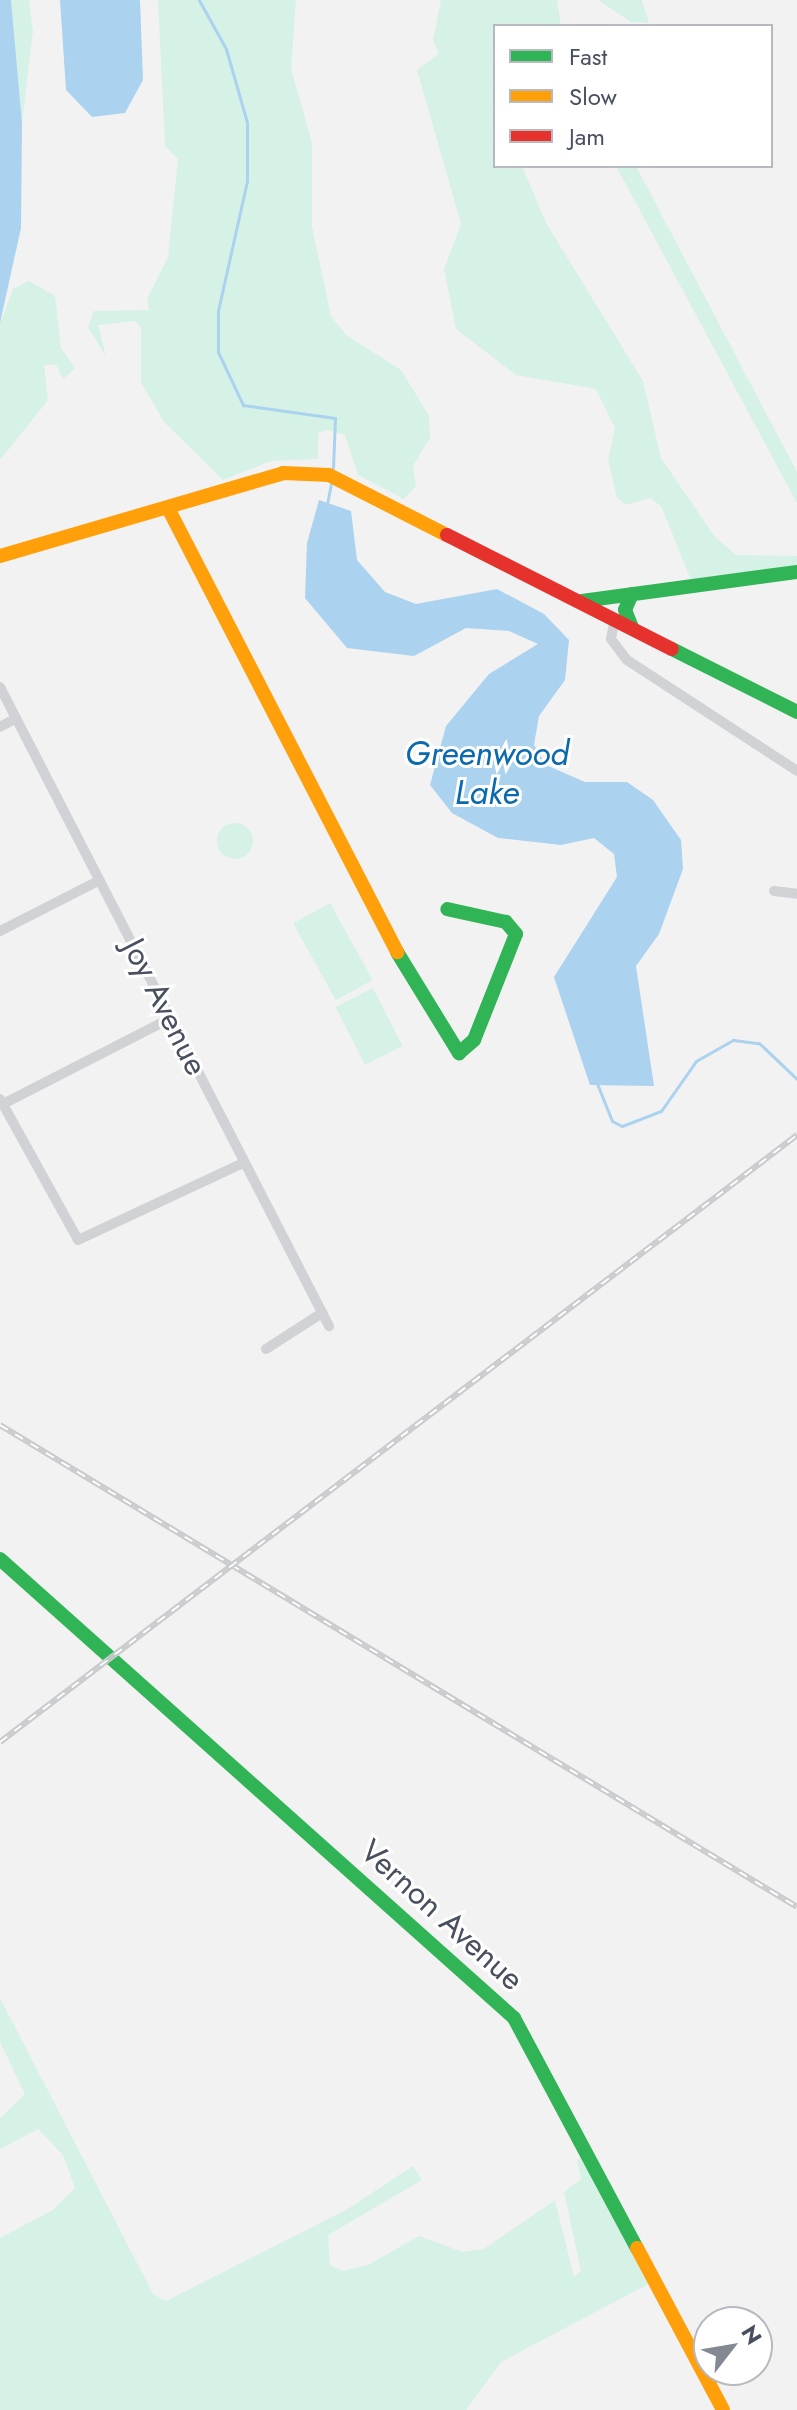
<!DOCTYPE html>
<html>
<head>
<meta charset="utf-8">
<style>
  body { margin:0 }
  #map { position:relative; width:797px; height:2410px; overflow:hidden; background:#f2f2f2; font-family:Jost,sans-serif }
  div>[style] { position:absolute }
  .green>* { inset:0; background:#d6f1e6; transform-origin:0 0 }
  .round { border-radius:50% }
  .water>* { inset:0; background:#abd2ee }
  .stream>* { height:3px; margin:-1.5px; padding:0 1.5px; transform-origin:1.5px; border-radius:1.5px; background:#abd2ee }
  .street>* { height:10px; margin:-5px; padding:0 5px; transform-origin:5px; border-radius:5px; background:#d0d2d5 }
  .fast>* { height:14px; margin:-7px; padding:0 7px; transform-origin:7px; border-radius:7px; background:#30b455 }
  .slow>* { height:14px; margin:-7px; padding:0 7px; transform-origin:7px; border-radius:7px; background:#ff9f0a }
  .jam>* { height:14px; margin:-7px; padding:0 7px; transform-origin:7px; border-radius:7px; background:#e5322d }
  .rail>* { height:6px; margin-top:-3px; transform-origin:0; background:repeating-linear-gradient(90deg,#fff 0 9px,#c9cacd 0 18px); box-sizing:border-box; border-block:2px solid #c9cacd }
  span { translate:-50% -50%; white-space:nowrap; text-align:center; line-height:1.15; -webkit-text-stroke:6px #fff; paint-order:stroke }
  .street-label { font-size:32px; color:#484f5f }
  .water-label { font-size:34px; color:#0b6aae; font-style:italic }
  .legend { position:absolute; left:493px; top:24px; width:280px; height:144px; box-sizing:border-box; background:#fff; border:2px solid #b6b9bf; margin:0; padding:10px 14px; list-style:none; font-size:24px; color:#484f5f }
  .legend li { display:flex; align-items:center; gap:16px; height:40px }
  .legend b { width:40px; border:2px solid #b6b9bf }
  .north { position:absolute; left:693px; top:2306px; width:80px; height:80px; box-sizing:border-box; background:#fff; border:2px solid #b6b9bf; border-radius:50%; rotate:59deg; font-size:22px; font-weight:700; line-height:32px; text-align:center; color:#484f5f }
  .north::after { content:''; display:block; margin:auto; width:28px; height:36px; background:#848892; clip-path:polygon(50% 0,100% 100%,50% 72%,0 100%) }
</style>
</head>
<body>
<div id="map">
  <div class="green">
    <div style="clip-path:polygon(11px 0,29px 0,33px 31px,22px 123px)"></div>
    <div style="clip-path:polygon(158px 0,296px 0,291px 69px,312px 143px,312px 227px,331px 316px,346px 335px,401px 370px,429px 416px,430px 438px,413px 466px,416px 486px,404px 499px,358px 475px,345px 435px,327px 430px,318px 433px,318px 459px,271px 461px,223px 480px,164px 422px,141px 382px,141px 328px,135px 321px,98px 325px,106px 356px,88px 328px,94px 311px,149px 310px,147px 299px,168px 257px,178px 159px,165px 146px)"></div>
    <div style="clip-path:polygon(441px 0,557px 0,561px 26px,495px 26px,495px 166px,522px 166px,546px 223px,643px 381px,661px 458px,715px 537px,736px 555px,797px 556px,797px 565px,691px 580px,661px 506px,650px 498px,626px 505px,617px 498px,608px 459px,615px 428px,596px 389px,516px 375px,456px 329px,444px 269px,461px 224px,417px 70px,439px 54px,433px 40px)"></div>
    <div style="clip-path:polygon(598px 0,642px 0,649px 23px,631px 22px)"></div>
    <div style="clip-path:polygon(616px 166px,636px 166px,797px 472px,797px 503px)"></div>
    <div style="clip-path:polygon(29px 281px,55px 296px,61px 348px,75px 368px,63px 379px,56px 365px,44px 365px,48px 400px,0 460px,0 323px,13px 289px)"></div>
    <div class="round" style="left:217px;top:823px;width:36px;height:36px"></div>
    <div style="left:330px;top:903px;width:88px;height:42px;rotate:61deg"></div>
    <div style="left:373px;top:988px;width:65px;height:42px;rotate:63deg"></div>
    <div style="clip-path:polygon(0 1998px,153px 2294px,166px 2301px,346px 2210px,413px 2166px,422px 2180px,328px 2235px,330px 2265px,343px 2271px,368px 2265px,419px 2236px,463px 2252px,484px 2249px,555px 2200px,574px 2277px,581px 2271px,564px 2192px,581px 2179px,577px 2160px,586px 2156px,654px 2281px,501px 2362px,466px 2410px,0 2410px,0 2238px,53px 2210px,75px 2188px,63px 2155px,38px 2129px,0 2149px,0 2118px,25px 2094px,0 2042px)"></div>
  </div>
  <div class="water">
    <div style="clip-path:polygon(0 0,11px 0,22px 123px,21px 228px,0 323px)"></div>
    <div style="clip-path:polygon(60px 0,140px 0,143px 80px,125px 113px,92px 117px,66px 90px)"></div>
    <div style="clip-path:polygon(319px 500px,351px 511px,357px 560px,385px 592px,416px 604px,497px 589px,544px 614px,569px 640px,565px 680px,539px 716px,534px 745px,546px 765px,585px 782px,627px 782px,653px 800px,681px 840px,683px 869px,659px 934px,636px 966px,654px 1086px,590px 1085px,554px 977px,617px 877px,614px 854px,594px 838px,561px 845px,498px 838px,452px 813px,430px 785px,446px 726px,489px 674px,538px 644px,509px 631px,466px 628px,414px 656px,347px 648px,305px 598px,307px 543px)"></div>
  </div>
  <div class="stream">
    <div style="left:199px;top:0;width:56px;rotate:61.1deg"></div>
    <div style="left:226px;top:49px;width:76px;rotate:74deg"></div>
    <div style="left:247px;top:122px;width:59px;rotate:90deg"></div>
    <div style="left:247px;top:181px;width:133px;rotate:102.6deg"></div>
    <div style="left:218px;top:311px;width:41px;rotate:90deg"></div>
    <div style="left:218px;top:352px;width:59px;rotate:64.7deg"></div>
    <div style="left:243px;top:405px;width:93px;rotate:8deg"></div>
    <div style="left:335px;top:418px;width:50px;rotate:92.3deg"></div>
    <div style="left:327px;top:504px;width:20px;rotate:-79deg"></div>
    <div style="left:596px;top:1081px;width:43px;rotate:68.2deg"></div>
    <div style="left:612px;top:1121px;width:11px;rotate:27deg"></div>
    <div style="left:622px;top:1126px;width:42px;rotate:-21deg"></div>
    <div style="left:661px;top:1111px;width:61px;rotate:-55deg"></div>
    <div style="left:696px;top:1061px;width:43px;rotate:-29.6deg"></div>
    <div style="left:733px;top:1040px;width:26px;rotate:7deg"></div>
    <div style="left:759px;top:1043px;width:52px;rotate:43.5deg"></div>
  </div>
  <div class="street">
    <div style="left:615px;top:618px;width:21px;rotate:101deg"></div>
    <div style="left:611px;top:639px;width:26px;rotate:53deg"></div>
    <div style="left:627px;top:660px;width:203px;rotate:33.1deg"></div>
    <div style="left:0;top:687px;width:719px;rotate:62.76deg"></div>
    <div style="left:0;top:727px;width:18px;rotate:-29deg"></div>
    <div style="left:774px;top:891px;width:23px;rotate:7deg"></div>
    <div style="left:0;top:931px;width:112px;rotate:-27deg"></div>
    <div style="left:0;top:1099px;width:161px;rotate:61deg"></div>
    <div style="left:78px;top:1240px;width:184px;rotate:-25deg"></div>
    <div style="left:3px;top:1104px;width:189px;rotate:-27.1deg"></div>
    <div style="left:266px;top:1349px;width:67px;rotate:-32.7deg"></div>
  </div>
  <div class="fast">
    <div style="left:632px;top:594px;width:17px;rotate:114deg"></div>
    <div style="left:625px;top:610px;width:18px;rotate:68deg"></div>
    <div style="left:582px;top:601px;width:217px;rotate:-7.7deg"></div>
    <div style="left:672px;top:649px;width:140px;rotate:26.7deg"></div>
    <div style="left:397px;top:952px;width:119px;rotate:58.5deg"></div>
    <div style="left:459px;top:1053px;width:20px;rotate:-41deg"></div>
    <div style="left:474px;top:1040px;width:114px;rotate:-68.4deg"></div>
    <div style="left:516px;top:934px;width:16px;rotate:-130deg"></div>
    <div style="left:506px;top:922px;width:60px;rotate:-167.6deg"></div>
    <div style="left:0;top:1559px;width:689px;rotate:41.76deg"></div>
    <div style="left:514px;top:2018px;width:261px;rotate:61.9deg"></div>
  </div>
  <div class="slow">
    <div style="left:168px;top:508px;width:500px;rotate:62.7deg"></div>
    <div style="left:0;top:556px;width:295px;rotate:-16.3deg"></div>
    <div style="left:283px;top:473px;width:46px;rotate:2.5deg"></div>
    <div style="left:329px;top:475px;width:132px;rotate:27deg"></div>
    <div style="left:637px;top:2248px;width:183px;rotate:62deg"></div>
  </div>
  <div class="jam">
    <div style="left:447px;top:535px;width:252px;rotate:26.9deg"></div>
  </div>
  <div class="rail">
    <div style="left:0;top:1425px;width:931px;rotate:31.16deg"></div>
    <div style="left:0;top:1742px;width:1002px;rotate:-37.29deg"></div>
  </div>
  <div class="street-label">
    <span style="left:165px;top:1007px;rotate:63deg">Joy Avenue</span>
    <span style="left:442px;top:1915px;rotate:42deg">Vernon Avenue</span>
  </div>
  <div class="water-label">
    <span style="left:487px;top:773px">Greenwood<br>Lake</span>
  </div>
  <ul class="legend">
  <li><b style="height:10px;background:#30b455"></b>Fast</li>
  <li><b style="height:10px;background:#ff9f0a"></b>Slow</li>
  <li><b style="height:10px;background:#e5322d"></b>Jam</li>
  </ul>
  <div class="north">N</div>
</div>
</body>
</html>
